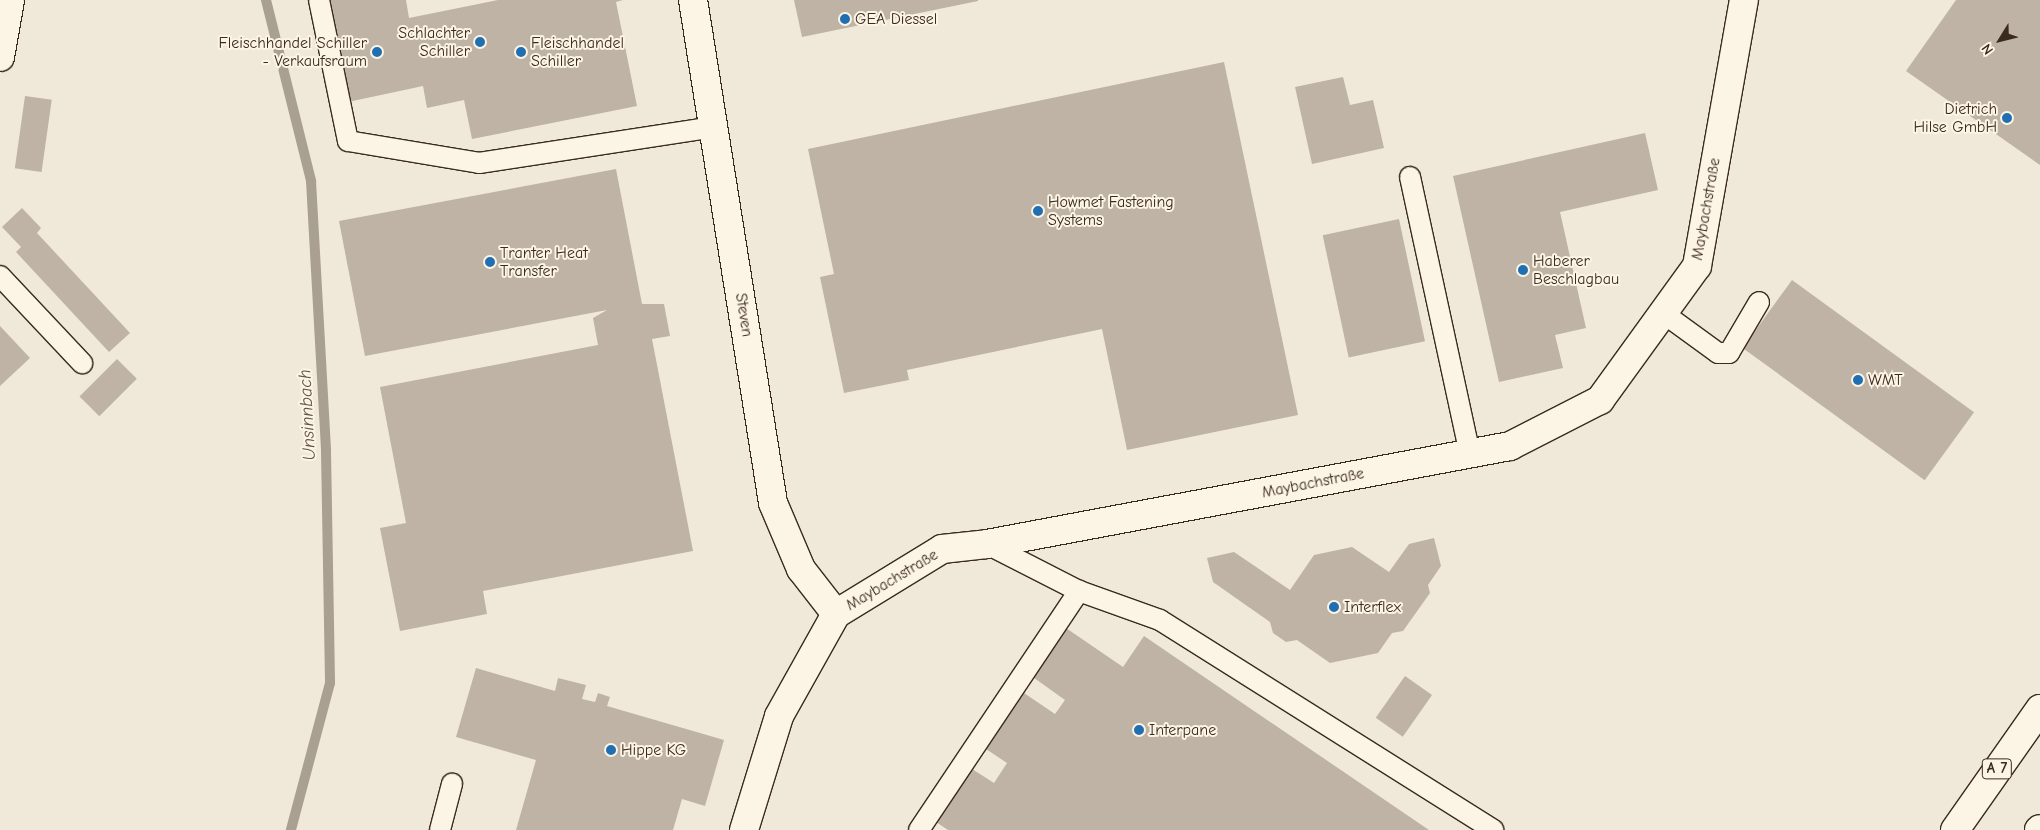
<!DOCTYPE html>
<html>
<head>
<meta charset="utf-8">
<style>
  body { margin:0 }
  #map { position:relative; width:2040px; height:830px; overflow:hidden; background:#f0e9d9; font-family:"Comic Neue",sans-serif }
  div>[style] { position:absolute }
  .stream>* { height:10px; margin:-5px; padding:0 5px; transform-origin:5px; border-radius:5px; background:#aaa091 }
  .building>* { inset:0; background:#beb3a4; transform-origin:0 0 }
  .roads { filter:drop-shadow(1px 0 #3b2a1e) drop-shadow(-1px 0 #3b2a1e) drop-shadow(0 1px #3b2a1e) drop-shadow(0 -1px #3b2a1e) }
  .lane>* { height:20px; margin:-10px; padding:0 10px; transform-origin:10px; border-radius:10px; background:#fcf5e5 }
  .street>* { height:28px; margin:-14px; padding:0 14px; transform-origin:14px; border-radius:14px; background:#fcf5e5 }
  .highway>* { height:28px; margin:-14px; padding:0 14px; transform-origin:14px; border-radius:14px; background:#fcf5e5 }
  .dots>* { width:14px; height:14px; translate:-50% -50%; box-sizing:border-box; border:2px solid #fcf5e5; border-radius:50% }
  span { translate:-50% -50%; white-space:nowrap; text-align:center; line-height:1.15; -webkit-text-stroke:4px #fcf5e5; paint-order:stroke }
  .shield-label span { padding:1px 4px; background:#fcf5e5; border:1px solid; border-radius:4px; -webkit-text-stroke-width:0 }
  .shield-label { font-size:15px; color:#3b2a1e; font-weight:700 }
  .poi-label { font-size:16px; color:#3b2a1e }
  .left { translate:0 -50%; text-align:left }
  .right { translate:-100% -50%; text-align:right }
  .street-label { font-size:16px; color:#3b2a1e }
  .water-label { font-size:18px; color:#625346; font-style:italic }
  .north { position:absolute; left:1975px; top:15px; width:50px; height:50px; -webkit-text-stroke:4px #fcf5e5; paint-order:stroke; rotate:234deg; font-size:14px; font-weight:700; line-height:20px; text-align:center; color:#3b2a1e }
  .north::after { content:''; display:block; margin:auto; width:18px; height:22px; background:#3b2a1e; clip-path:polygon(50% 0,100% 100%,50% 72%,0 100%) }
</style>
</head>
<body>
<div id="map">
  <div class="stream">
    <div style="left:266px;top:0;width:187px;rotate:76deg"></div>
    <div style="left:311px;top:181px;width:270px;rotate:86.8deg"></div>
    <div style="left:326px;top:451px;width:232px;rotate:89deg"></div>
    <div style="left:330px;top:683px;width:152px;rotate:104.9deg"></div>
  </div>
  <div class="building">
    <div style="clip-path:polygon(326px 0,406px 0,409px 18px,498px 0,623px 0,616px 2px,637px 106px,472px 139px,464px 100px,427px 108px,423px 86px,348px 102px)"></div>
    <div style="clip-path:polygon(794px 0,978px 0,978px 1px,802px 37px)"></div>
    <div style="clip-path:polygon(1956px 0,2040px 0,2040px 165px,1906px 71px)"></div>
    <div style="clip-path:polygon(1224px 62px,1298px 415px,1127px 450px,1102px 329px,907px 370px,909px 380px,844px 393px,820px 277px,834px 274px,808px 149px)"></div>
    <div style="clip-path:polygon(1343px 77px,1350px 105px,1373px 100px,1384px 148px,1312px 164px,1295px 87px)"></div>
    <div style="left:25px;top:96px;width:27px;height:73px;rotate:8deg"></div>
    <div style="clip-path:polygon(1645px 133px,1658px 190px,1560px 212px,1586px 328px,1555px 335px,1563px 368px,1499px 382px,1453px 176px)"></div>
    <div style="clip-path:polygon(616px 169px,642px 304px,664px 304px,670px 336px,652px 339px,693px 551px,483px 591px,487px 614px,400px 631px,380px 528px,406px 523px,380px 387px,598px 345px,593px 318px,607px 310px,365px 356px,339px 221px)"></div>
    <div style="clip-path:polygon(22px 208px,41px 228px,37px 233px,130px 333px,109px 352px,16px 252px,21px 247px,2px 227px)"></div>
    <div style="left:1399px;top:219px;width:125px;height:78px;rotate:78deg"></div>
    <div style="left:1792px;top:280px;width:225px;height:84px;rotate:36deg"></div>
    <div style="clip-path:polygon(0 326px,30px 358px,0 386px)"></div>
    <div style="left:117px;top:359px;width:28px;height:53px;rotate:45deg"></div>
    <div style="clip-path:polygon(1434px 538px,1441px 566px,1428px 585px,1430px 593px,1403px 631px,1392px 633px,1378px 653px,1330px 663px,1297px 640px,1286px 642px,1273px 633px,1270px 622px,1213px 582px,1207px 558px,1234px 552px,1290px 590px,1314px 555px,1352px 547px,1389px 572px,1409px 544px)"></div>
    <div style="clip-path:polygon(1063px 626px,1123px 667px,1144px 636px,1429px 830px,948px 830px,933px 820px,969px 767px,994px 783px,1007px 763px,983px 747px,1021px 691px,1055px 714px,1065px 700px,1030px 675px)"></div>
    <div style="clip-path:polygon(476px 668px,555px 691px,558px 678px,586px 685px,582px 699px,595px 702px,598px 693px,610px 697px,607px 706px,724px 740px,705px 806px,682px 799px,673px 830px,516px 830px,536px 760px,456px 737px)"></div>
    <div style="left:1405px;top:676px;width:33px;height:51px;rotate:35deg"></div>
  </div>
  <div class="roads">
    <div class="lane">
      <div style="left:319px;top:0;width:144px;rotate:78.4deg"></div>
      <div style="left:348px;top:141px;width:133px;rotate:9.5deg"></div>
      <div style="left:479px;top:163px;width:238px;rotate:-8.7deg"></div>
      <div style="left:1410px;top:177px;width:283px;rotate:77.8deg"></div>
      <div style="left:0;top:276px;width:120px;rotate:46.7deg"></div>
      <div style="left:1663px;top:313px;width:68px;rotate:36deg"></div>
      <div style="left:1718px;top:353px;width:11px"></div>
      <div style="left:1729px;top:353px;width:59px;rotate:-59.5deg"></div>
      <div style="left:987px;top:544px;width:103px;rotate:27.1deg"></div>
      <div style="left:1079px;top:591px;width:86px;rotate:19.7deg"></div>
      <div style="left:1160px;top:620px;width:394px;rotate:32.2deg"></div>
      <div style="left:440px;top:830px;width:48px;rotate:-75.4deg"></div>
      <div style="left:919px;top:830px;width:288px;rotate:-56.2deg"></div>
    </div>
    <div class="street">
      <div style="left:693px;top:0;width:509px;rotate:80.96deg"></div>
      <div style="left:773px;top:503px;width:72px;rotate:67deg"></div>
      <div style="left:801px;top:569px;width:57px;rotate:52.1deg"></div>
      <div style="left:0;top:57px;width:58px;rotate:-80deg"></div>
      <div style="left:744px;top:830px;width:119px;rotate:-72.9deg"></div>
      <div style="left:779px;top:716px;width:117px;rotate:-60.8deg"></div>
      <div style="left:836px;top:614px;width:124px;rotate:-31.5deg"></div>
      <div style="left:942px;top:549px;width:45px;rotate:-6.3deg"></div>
      <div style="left:987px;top:544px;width:532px;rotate:-10.61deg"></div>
      <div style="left:1510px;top:446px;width:101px;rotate:-27.1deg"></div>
      <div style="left:1600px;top:400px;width:165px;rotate:-54.1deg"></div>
      <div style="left:1697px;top:266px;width:270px;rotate:-80deg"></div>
    </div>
    <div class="highway">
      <div style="left:1955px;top:830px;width:148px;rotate:-54.9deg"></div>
      <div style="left:2039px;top:830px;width:1px;rotate:-45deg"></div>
    </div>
  </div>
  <div class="dots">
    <div style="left:845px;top:19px;background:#1f6fb2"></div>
    <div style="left:480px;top:42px;background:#1f6fb2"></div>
    <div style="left:377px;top:52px;background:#1f6fb2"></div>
    <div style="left:521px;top:52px;background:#1f6fb2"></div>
    <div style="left:2007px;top:118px;background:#1f6fb2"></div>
    <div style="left:1038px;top:211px;background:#1f6fb2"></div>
    <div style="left:490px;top:262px;background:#1f6fb2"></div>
    <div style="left:1523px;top:270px;background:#1f6fb2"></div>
    <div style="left:1858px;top:380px;background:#1f6fb2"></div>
    <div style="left:1334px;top:607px;background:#1f6fb2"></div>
    <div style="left:1139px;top:730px;background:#1f6fb2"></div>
    <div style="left:611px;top:750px;background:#1f6fb2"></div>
  </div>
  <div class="shield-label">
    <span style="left:1997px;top:769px">A 7</span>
  </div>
  <div class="poi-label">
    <span class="left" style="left:855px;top:19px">GEA Diessel</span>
    <span class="right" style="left:470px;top:42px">Schlachter<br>Schiller</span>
    <span class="right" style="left:367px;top:52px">Fleischhandel Schiller<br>- Verkaufsraum</span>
    <span class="left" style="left:531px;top:52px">Fleischhandel<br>Schiller</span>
    <span class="right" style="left:1997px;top:118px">Dietrich<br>Hilse GmbH</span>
    <span class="left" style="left:1048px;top:211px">Howmet Fastening<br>Systems</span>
    <span class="left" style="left:500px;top:262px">Tranter Heat<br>Transfer</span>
    <span class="left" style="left:1533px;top:270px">Haberer<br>Beschlagbau</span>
    <span class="left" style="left:1868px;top:380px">WMT</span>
    <span class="left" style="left:1344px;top:607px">Interflex</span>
    <span class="left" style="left:1149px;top:730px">Interpane</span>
    <span class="left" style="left:621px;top:750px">Hippe KG</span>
  </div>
  <div class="street-label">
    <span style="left:1706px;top:209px;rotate:-80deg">Maybachstraße</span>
    <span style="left:744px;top:315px;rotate:81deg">Steven</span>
    <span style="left:1313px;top:483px;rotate:-11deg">Maybachstraße</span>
    <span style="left:892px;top:580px;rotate:-31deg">Maybachstraße</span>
  </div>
  <div class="water-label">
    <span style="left:308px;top:415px;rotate:-93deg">Unsinnbach</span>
  </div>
  <div class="north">N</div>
</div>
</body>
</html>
